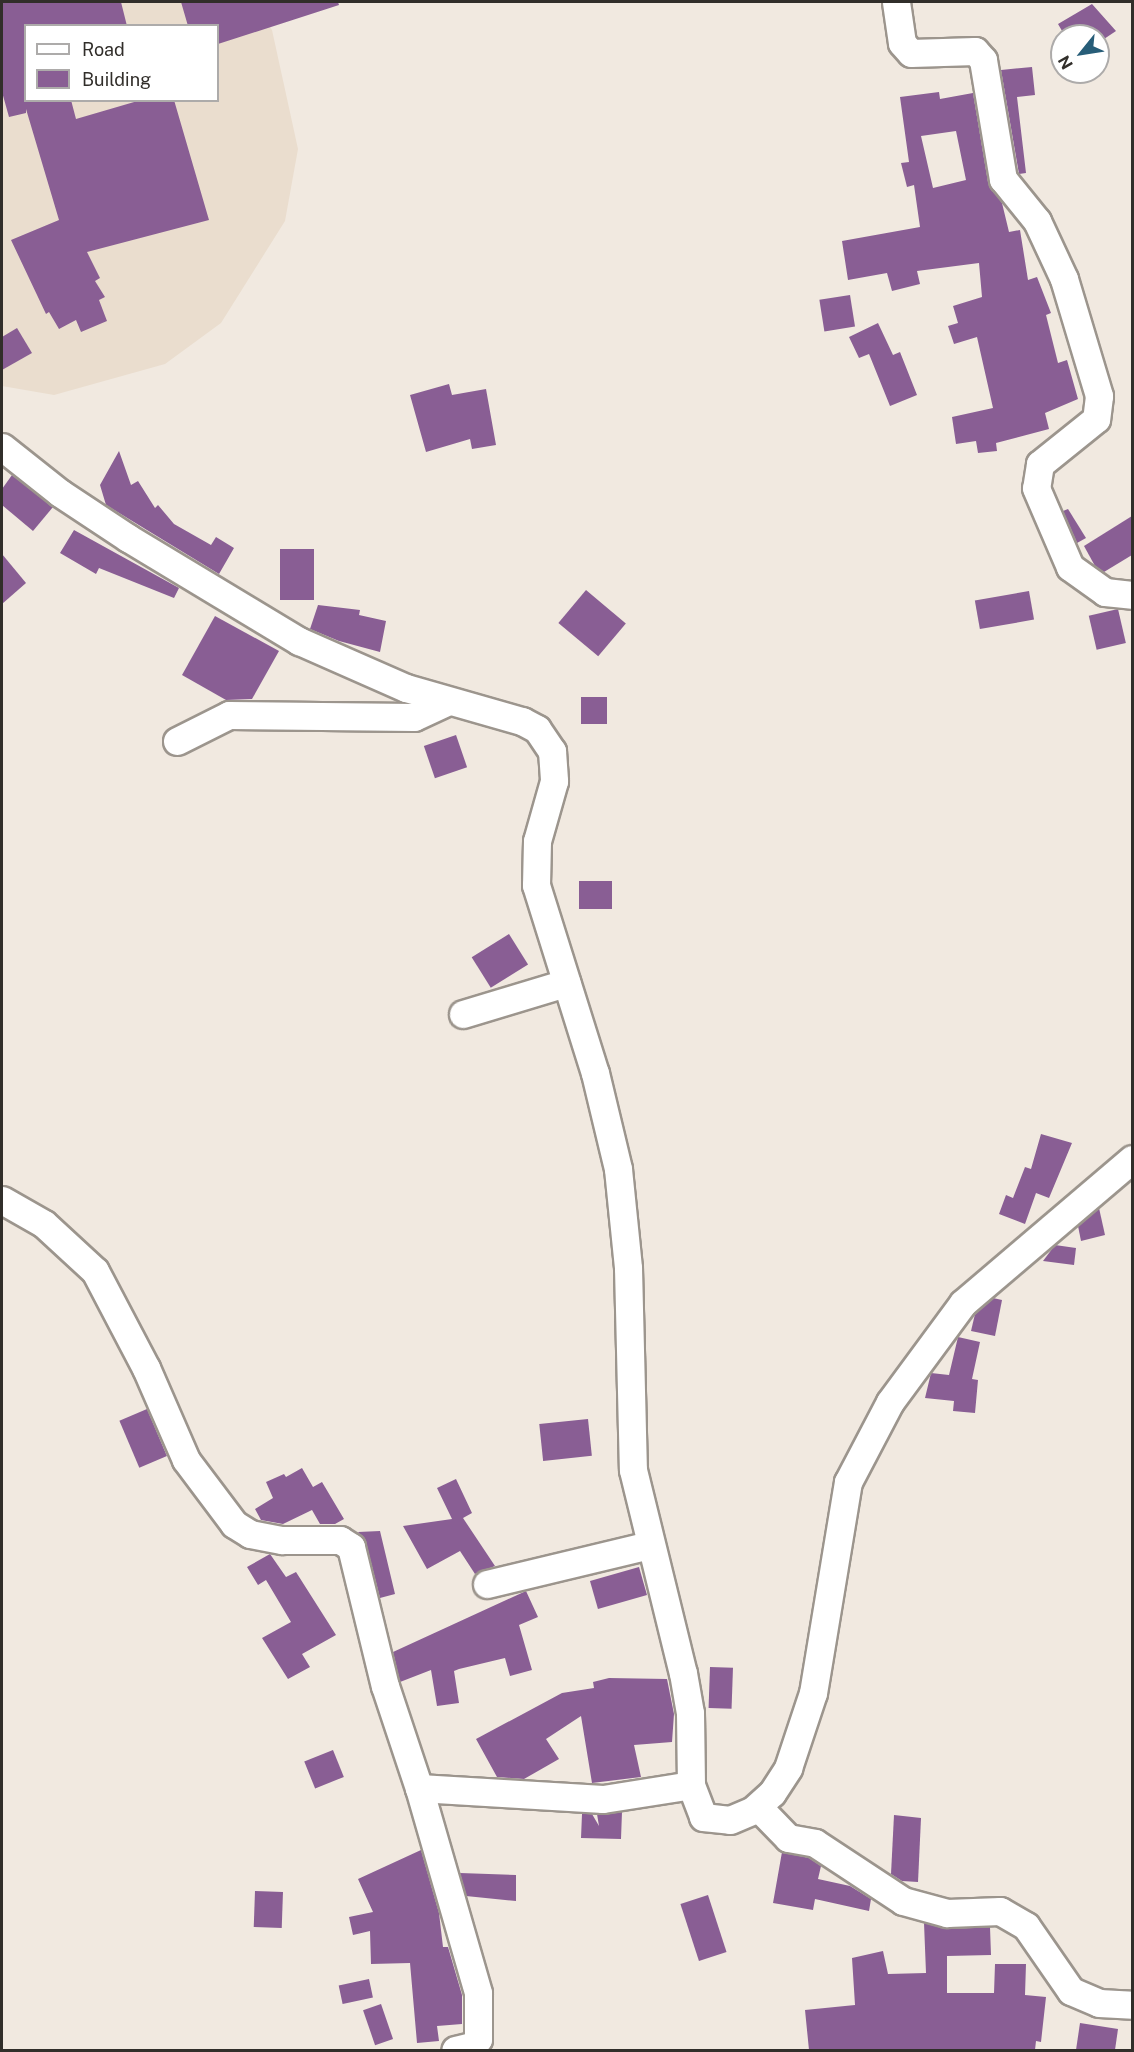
<!DOCTYPE html>
<html>
<head>
<meta charset="utf-8">
<style>
  body { margin:0 }
  #map { position:relative; width:1134px; height:2052px; overflow:hidden; background:#f1e9e0; font-family:"Public Sans",sans-serif }
  div>[style] { position:absolute }
  .built>* { inset:0; background:#eaddce }
  .building>* { inset:0; background:#895e94; transform-origin:0 0 }
  .roads { filter:drop-shadow(2px 0 #9c958d) drop-shadow(-2px 0 #9c958d) drop-shadow(0 2px #9c958d) drop-shadow(0 -2px #9c958d) }
  .minor>* { height:27px; margin:-13.5px; padding:0 13.5px; transform-origin:13.5px; border-radius:13.5px; background:#fff }
  span { translate:-50% -50%; white-space:nowrap; text-align:center; line-height:1.15; -webkit-text-stroke:6px #fff; paint-order:stroke }
  .frame { position:absolute; inset:0; border:3px solid #312e2a; pointer-events:none }
  .legend { position:absolute; left:24px; top:24px; width:195px; height:78px; box-sizing:border-box; background:#fff; border:2px solid #adabaa; margin:0; padding:8px 10px; list-style:none; font-size:18px; color:#312e2a }
  .legend li { display:flex; align-items:center; gap:12px; height:30px }
  .legend b { width:30px; border:2px solid #adabaa }
  .north { position:absolute; left:1050px; top:24px; width:60px; height:60px; box-sizing:border-box; background:#fff; border:2px solid #adabaa; border-radius:50%; rotate:240deg; font-size:16px; font-weight:700; line-height:24px; text-align:center; color:#312e2a }
  .north::after { content:''; display:block; margin:auto; width:21px; height:27px; background:#275d78; clip-path:polygon(50% 0,100% 100%,50% 72%,0 100%) }
</style>
</head>
<body>
<div id="map">
  <div class="built">
    <div style="clip-path:polygon(evenodd,2px 2px,253px 2px,272px 30px,298px 149px,285px 221px,221px 323px,165px 364px,54px 395px,2px 386px,2px 2px,26px 26px,218px 26px,218px 100px,26px 100px,26px 26px)"></div>
  </div>
  <div class="building">
    <div style="clip-path:polygon(2px 2px,121px 2px,127px 26px,26px 26px,26px 100px,71px 100px,76px 119px,141px 100px,174px 100px,209px 220px,87px 252px,100px 278px,95px 281px,105px 297px,99px 300px,107px 321px,81px 332px,76px 320px,59px 329px,49px 312px,46px 314px,11px 240px,59px 220px,26px 109px,26px 113px,9px 117px,2px 92px)"></div>
    <div style="clip-path:polygon(181px 2px,338px 2px,339px 5px,218px 44px,218px 26px,188px 26px)"></div>
    <div style="clip-path:polygon(1092px 4px,1116px 31px,1101px 41px,1098px 36px,1065px 36px,1058px 24px)"></div>
    <div style="clip-path:polygon(1032px 67px,1035px 95px,1017px 97px,1026px 173px,1019px 174px,1001px 70px)"></div>
    <div style="clip-path:polygon(evenodd,939px 92px,940px 99px,973px 93px,988px 182px,1002px 203px,1009px 232px,1020px 230px,1028px 280px,1037px 277px,1051px 313px,1046px 315px,1058px 363px,1067px 360px,1078px 399px,1045px 413px,1049px 429px,996px 443px,997px 451px,978px 453px,976px 441px,956px 444px,952px 417px,993px 408px,977px 337px,954px 344px,948px 326px,958px 323px,953px 306px,982px 297px,979px 263px,917px 271px,920px 284px,892px 291px,887px 273px,848px 280px,842px 241px,920px 227px,914px 185px,907px 187px,901px 163px,909px 162px,900px 97px,939px 92px,956px 131px,966px 180px,933px 188px,921px 136px,956px 131px)"></div>
    <div style="left:850px;top:295px;width:32px;height:31px;rotate:81deg"></div>
    <div style="clip-path:polygon(878px 323px,893px 355px,900px 352px,917px 395px,890px 406px,869px 354px,859px 358px,849px 337px)"></div>
    <div style="clip-path:polygon(17px 328px,32px 353px,2px 370px,2px 337px)"></div>
    <div style="clip-path:polygon(449px 384px,452px 395px,486px 389px,496px 445px,472px 449px,470px 439px,426px 452px,410px 395px)"></div>
    <div style="clip-path:polygon(119px 451px,131px 485px,138px 481px,155px 508px,158px 505px,174px 524px,211px 545px,216px 537px,234px 548px,219px 574px,106px 505px,100px 485px)"></div>
    <div style="clip-path:polygon(12px 475px,53px 507px,33px 531px,2px 505px,2px 489px)"></div>
    <div style="clip-path:polygon(1068px 509px,1086px 538px,1077px 543px,1063px 511px)"></div>
    <div style="clip-path:polygon(1132px 516px,1132px 555px,1104px 572px,1095px 566px,1084px 546px)"></div>
    <div style="clip-path:polygon(74px 530px,179px 588px,174px 598px,99px 568px,96px 574px,60px 553px)"></div>
    <div style="left:314px;top:549px;width:51px;height:34px;rotate:90deg"></div>
    <div style="clip-path:polygon(2px 554px,26px 583px,2px 604px)"></div>
    <div style="left:586px;top:590px;width:52px;height:43px;rotate:40deg"></div>
    <div style="left:1029px;top:591px;width:29px;height:55px;rotate:80deg"></div>
    <div style="clip-path:polygon(318px 605px,360px 610px,359px 615px,386px 621px,380px 652px,339px 641px,310px 629px)"></div>
    <div style="left:1118px;top:609px;width:35px;height:30px;rotate:77deg"></div>
    <div style="clip-path:polygon(215px 616px,279px 651px,252px 699px,226px 700px,182px 675px)"></div>
    <div style="left:581px;top:697px;width:26px;height:27px"></div>
    <div style="left:456px;top:735px;width:34px;height:34px;rotate:71deg"></div>
    <div style="left:579px;top:881px;width:33px;height:28px"></div>
    <div style="left:509px;top:934px;width:36px;height:44px;rotate:58deg"></div>
    <div style="clip-path:polygon(1041px 1134px,1072px 1143px,1049px 1198px,1036px 1193px,1025px 1224px,999px 1214px,1006px 1195px,1013px 1198px,1025px 1167px,1031px 1169px)"></div>
    <div style="clip-path:polygon(1099px 1208px,1105px 1235px,1081px 1241px,1078px 1226px)"></div>
    <div style="clip-path:polygon(1055px 1245px,1076px 1248px,1074px 1265px,1043px 1261px)"></div>
    <div style="clip-path:polygon(993px 1298px,1002px 1300px,995px 1336px,971px 1331px,975px 1314px)"></div>
    <div style="clip-path:polygon(958px 1337px,980px 1342px,972px 1379px,978px 1380px,975px 1413px,953px 1411px,954px 1401px,925px 1398px,931px 1373px,949px 1375px)"></div>
    <div style="left:147px;top:1409px;width:51px;height:30px;rotate:67deg"></div>
    <div style="left:588px;top:1419px;width:37px;height:49px;rotate:84deg"></div>
    <div style="clip-path:polygon(302px 1468px,313px 1487px,322px 1482px,344px 1519px,335px 1524px,320px 1524px,312px 1510px,283px 1524px,261px 1520px,255px 1509px,273px 1498px,266px 1482px,284px 1474px,286px 1477px)"></div>
    <div style="clip-path:polygon(456px 1479px,472px 1513px,463px 1518px,495px 1566px,475px 1574px,460px 1551px,427px 1569px,403px 1526px,452px 1519px,437px 1488px)"></div>
    <div style="clip-path:polygon(380px 1531px,395px 1594px,380px 1598px,366px 1543px,358px 1532px)"></div>
    <div style="clip-path:polygon(270px 1554px,286px 1577px,296px 1572px,336px 1635px,302px 1654px,310px 1667px,288px 1679px,262px 1638px,291px 1622px,266px 1580px,258px 1585px,247px 1567px)"></div>
    <div style="left:639px;top:1567px;width:29px;height:51px;rotate:74deg"></div>
    <div style="clip-path:polygon(526px 1591px,538px 1617px,519px 1625px,532px 1670px,510px 1676px,505px 1658px,459px 1669px,454px 1671px,459px 1703px,437px 1706px,431px 1670px,400px 1682px,393px 1652px)"></div>
    <div style="left:710px;top:1667px;width:23px;height:41px;rotate:2deg"></div>
    <div style="clip-path:polygon(609px 1678px,667px 1679px,674px 1714px,672px 1742px,634px 1745px,641px 1777px,592px 1783px,581px 1716px,546px 1739px,559px 1759px,524px 1779px,497px 1777px,476px 1739px,562px 1693px,594px 1688px,593px 1682px)"></div>
    <div style="left:333px;top:1750px;width:29px;height:31px;rotate:68deg"></div>
    <div style="clip-path:polygon(622px 1812px,621px 1839px,581px 1838px,582px 1814px,592px 1814px,599px 1826px,597px 1814px)"></div>
    <div style="clip-path:polygon(894px 1815px,921px 1818px,918px 1882px,902px 1881px,891px 1874px)"></div>
    <div style="clip-path:polygon(421px 1850px,439px 1913px,443px 1947px,448px 1947px,462px 1995px,462px 2024px,437px 2026px,439px 2041px,417px 2043px,410px 1963px,371px 1964px,370px 1931px,353px 1935px,349px 1917px,373px 1912px,358px 1879px)"></div>
    <div style="clip-path:polygon(782px 1852px,809px 1858px,821px 1866px,818px 1879px,850px 1886px,871px 1899px,869px 1911px,815px 1899px,813px 1910px,773px 1903px)"></div>
    <div style="clip-path:polygon(460px 1873px,516px 1875px,516px 1901px,466px 1896px)"></div>
    <div style="left:255px;top:1891px;width:28px;height:36px;rotate:2deg"></div>
    <div style="left:708px;top:1895px;width:60px;height:29px;rotate:72deg"></div>
    <div style="clip-path:polygon(924px 1923px,947px 1929px,990px 1927px,991px 1955px,947px 1956px,947px 1993px,994px 1993px,995px 1964px,1026px 1964px,1025px 1995px,1046px 1997px,1041px 2042px,1036px 2041px,1035px 2050px,809px 2050px,805px 2010px,855px 2005px,852px 1958px,883px 1951px,888px 1974px,926px 1973px)"></div>
    <div style="left:369px;top:1979px;width:19px;height:31px;rotate:78deg"></div>
    <div style="left:381px;top:2004px;width:37px;height:19px;rotate:71deg"></div>
    <div style="clip-path:polygon(1080px 2023px,1118px 2029px,1115px 2050px,1076px 2050px)"></div>
  </div>
  <div class="roads">
    <div class="minor">
      <div style="left:896px;top:2px;width:41px;rotate:81.7deg"></div>
      <div style="left:902px;top:43px;width:13px;rotate:48deg"></div>
      <div style="left:911px;top:53px;width:64px;rotate:-1.8deg"></div>
      <div style="left:975px;top:51px;width:12px;rotate:48deg"></div>
      <div style="left:983px;top:60px;width:121px;rotate:80.5deg"></div>
      <div style="left:1003px;top:179px;width:54px;rotate:51deg"></div>
      <div style="left:1037px;top:221px;width:64px;rotate:65deg"></div>
      <div style="left:1064px;top:279px;width:122px;rotate:73.3deg"></div>
      <div style="left:1099px;top:396px;width:23px;rotate:97deg"></div>
      <div style="left:1096px;top:419px;width:72px;rotate:141.2deg"></div>
      <div style="left:1040px;top:464px;width:24px;rotate:99deg"></div>
      <div style="left:1036px;top:488px;width:86px;rotate:66.7deg"></div>
      <div style="left:1070px;top:567px;width:43px;rotate:35.5deg"></div>
      <div style="left:1105px;top:592px;width:27px;rotate:6deg"></div>
      <div style="left:2px;top:447px;width:74px;rotate:38.4deg"></div>
      <div style="left:60px;top:493px;width:82px;rotate:33.5deg"></div>
      <div style="left:128px;top:538px;width:200px;rotate:31.1deg"></div>
      <div style="left:299px;top:641px;width:117px;rotate:23.7deg"></div>
      <div style="left:406px;top:688px;width:121px;rotate:15.9deg"></div>
      <div style="left:522px;top:721px;width:17px;rotate:28deg"></div>
      <div style="left:537px;top:729px;width:27px;rotate:56deg"></div>
      <div style="left:552px;top:751px;width:30px;rotate:86deg"></div>
      <div style="left:554px;top:781px;width:62px;rotate:105.8deg"></div>
      <div style="left:537px;top:841px;width:44px;rotate:91.3deg"></div>
      <div style="left:536px;top:885px;width:197px;rotate:72.6deg"></div>
      <div style="left:595px;top:1073px;width:99px;rotate:76.5deg"></div>
      <div style="left:618px;top:1169px;width:100px;rotate:84.2deg"></div>
      <div style="left:628px;top:1268px;width:202px;rotate:88.6deg"></div>
      <div style="left:633px;top:1470px;width:209px;rotate:76.2deg"></div>
      <div style="left:683px;top:1673px;width:41px;rotate:80.1deg"></div>
      <div style="left:690px;top:1713px;width:72px;rotate:89.2deg"></div>
      <div style="left:691px;top:1785px;width:34px;rotate:69deg"></div>
      <div style="left:703px;top:1817px;width:27px;rotate:6deg"></div>
      <div style="left:730px;top:1820px;width:25px;rotate:-23deg"></div>
      <div style="left:753px;top:1810px;width:25px;rotate:-42deg"></div>
      <div style="left:772px;top:1793px;width:30px;rotate:-57deg"></div>
      <div style="left:788px;top:1768px;width:79px;rotate:-71.6deg"></div>
      <div style="left:813px;top:1693px;width:214px;rotate:-80.6deg"></div>
      <div style="left:848px;top:1482px;width:90px;rotate:-62.3deg"></div>
      <div style="left:890px;top:1402px;width:123px;rotate:-53.6deg"></div>
      <div style="left:963px;top:1303px;width:222px;rotate:-40.4deg"></div>
      <div style="left:177px;top:741px;width:58px;rotate:-26.6deg"></div>
      <div style="left:229px;top:715px;width:185px;rotate:0.6deg"></div>
      <div style="left:414px;top:717px;width:38px;rotate:-25deg"></div>
      <div style="left:463px;top:1014px;width:108px;rotate:-16.8deg"></div>
      <div style="left:2px;top:1200px;width:48px;rotate:29.7deg"></div>
      <div style="left:44px;top:1224px;width:69px;rotate:42.7deg"></div>
      <div style="left:95px;top:1271px;width:110px;rotate:62.3deg"></div>
      <div style="left:146px;top:1368px;width:100px;rotate:66.5deg"></div>
      <div style="left:186px;top:1460px;width:80px;rotate:53.1deg"></div>
      <div style="left:234px;top:1524px;width:19px;rotate:32deg"></div>
      <div style="left:250px;top:1534px;width:33px;rotate:11deg"></div>
      <div style="left:282px;top:1540px;width:58px"></div>
      <div style="left:340px;top:1540px;width:13px;rotate:32deg"></div>
      <div style="left:351px;top:1547px;width:143px;rotate:76.3deg"></div>
      <div style="left:385px;top:1686px;width:108px;rotate:71.6deg"></div>
      <div style="left:419px;top:1788px;width:184px;rotate:3.4deg"></div>
      <div style="left:603px;top:1799px;width:89px;rotate:-9deg"></div>
      <div style="left:487px;top:1584px;width:167px;rotate:-13.5deg"></div>
      <div style="left:419px;top:1788px;width:213px;rotate:73.9deg"></div>
      <div style="left:478px;top:1993px;width:46px;rotate:90deg"></div>
      <div style="left:478px;top:2039px;width:9px;rotate:131deg"></div>
      <div style="left:472px;top:2046px;width:17px;rotate:167deg"></div>
      <div style="left:758px;top:1807px;width:43px;rotate:45.9deg"></div>
      <div style="left:788px;top:1838px;width:27px;rotate:10deg"></div>
      <div style="left:815px;top:1843px;width:105px;rotate:33.4deg"></div>
      <div style="left:903px;top:1901px;width:46px;rotate:15.3deg"></div>
      <div style="left:947px;top:1913px;width:53px;rotate:-2.2deg"></div>
      <div style="left:1000px;top:1911px;width:30px;rotate:30deg"></div>
      <div style="left:1026px;top:1926px;width:79px;rotate:55.3deg"></div>
      <div style="left:1071px;top:1991px;width:30px;rotate:23deg"></div>
      <div style="left:1099px;top:2003px;width:33px;rotate:3deg"></div>
    </div>
  </div>
  <div class="frame"></div>
  <ul class="legend">
  <li><b style="height:8px;background:#fff"></b>Road</li>
  <li><b style="height:16px;background:#895e94"></b>Building</li>
  </ul>
  <div class="north">N</div>
</div>
</body>
</html>
